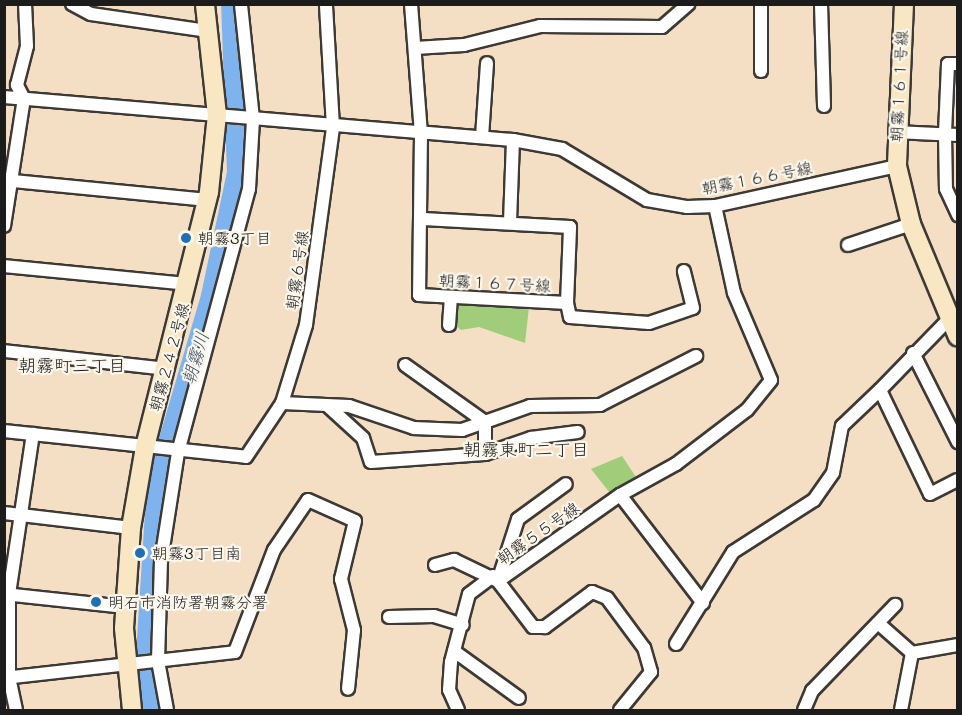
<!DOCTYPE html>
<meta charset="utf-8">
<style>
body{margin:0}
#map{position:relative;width:962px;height:715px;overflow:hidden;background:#f5dfc4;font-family:Mali,"Klee One",sans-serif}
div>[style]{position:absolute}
.green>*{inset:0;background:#a1cc79}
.river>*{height:24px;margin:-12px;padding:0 12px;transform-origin:12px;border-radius:12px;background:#7fb3ed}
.roads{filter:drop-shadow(2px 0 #3d3935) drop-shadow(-2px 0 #3d3935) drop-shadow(0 2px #3d3935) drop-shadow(0 -2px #3d3935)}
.street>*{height:12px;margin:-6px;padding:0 6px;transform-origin:6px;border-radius:6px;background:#fff}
.secondary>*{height:18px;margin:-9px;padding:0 9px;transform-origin:9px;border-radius:9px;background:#f9e7c3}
.dots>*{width:16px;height:16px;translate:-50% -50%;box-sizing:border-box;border:3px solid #fbf7ec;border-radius:50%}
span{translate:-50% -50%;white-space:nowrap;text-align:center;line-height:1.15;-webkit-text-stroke:4.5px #fbf7ec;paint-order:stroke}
.street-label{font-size:16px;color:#1c1c1c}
.poi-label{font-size:16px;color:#1c1c1c}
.left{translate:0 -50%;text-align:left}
.water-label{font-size:18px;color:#445870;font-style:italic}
.neighbourhood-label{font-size:18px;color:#1c1c1c}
.frame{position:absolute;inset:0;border:6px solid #1c1c1c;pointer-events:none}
</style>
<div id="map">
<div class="green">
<div style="clip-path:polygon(456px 304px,529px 307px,525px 343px,479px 327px,461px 330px,456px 326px)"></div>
<div style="clip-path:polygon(622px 456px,636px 477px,610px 493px,591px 469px)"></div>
</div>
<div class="river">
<div style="left:155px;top:710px;width:55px;rotate:-97.3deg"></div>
<div style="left:148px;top:655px;width:174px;rotate:-86.4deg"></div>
<div style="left:159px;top:481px;width:193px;rotate:-73.7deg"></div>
<div style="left:213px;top:296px;width:126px;rotate:-78.1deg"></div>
<div style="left:239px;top:173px;width:169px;rotate:-92deg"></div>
</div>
<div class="roads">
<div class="street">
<div style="left:72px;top:4px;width:21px;rotate:28deg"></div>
<div style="left:91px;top:14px;width:117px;rotate:8.3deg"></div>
<div style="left:411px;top:4px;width:130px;rotate:85.6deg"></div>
<div style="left:421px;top:134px;width:161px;rotate:90.7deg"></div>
<div style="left:419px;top:295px;width:148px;rotate:3.1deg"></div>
<div style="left:567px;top:303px;width:76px;rotate:-87.7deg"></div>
<div style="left:570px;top:227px;width:147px;rotate:-176.9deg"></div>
<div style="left:761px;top:4px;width:67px;rotate:90deg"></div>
<div style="left:821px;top:4px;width:102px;rotate:88.3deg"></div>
<div style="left:415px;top:48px;width:49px;rotate:-3.5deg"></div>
<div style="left:464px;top:45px;width:78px;rotate:-14deg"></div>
<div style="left:540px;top:26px;width:122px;rotate:0.5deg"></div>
<div style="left:662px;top:27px;width:35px;rotate:-41deg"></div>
<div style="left:958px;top:64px;width:10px;rotate:180deg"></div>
<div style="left:948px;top:64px;width:70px;rotate:92.5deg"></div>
<div style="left:945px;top:134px;width:55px;rotate:89deg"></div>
<div style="left:946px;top:189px;width:29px;rotate:65deg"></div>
<div style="left:4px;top:97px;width:511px;rotate:4.83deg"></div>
<div style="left:513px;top:140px;width:50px;rotate:10.4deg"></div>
<div style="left:562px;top:149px;width:99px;rotate:31deg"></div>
<div style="left:647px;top:200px;width:41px;rotate:9.9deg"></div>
<div style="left:687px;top:207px;width:28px;rotate:-2deg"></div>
<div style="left:715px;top:206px;width:186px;rotate:-12.4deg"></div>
<div style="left:895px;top:132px;width:63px;rotate:2.7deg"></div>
<div style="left:482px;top:137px;width:74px;rotate:-86.1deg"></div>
<div style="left:14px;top:181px;width:194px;rotate:5.6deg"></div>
<div style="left:510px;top:222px;width:82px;rotate:-87.9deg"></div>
<div style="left:4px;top:226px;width:129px;rotate:-81.1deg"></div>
<div style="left:24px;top:99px;width:16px;rotate:-117deg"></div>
<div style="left:17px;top:85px;width:40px;rotate:-75.6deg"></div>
<div style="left:27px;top:46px;width:42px;rotate:-92.7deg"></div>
<div style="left:848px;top:245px;width:66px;rotate:-18.4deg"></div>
<div style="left:4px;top:266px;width:185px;rotate:5.6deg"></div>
<div style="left:567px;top:303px;width:14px;rotate:78deg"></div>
<div style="left:570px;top:317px;width:79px;rotate:4.3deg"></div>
<div style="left:649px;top:323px;width:46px;rotate:-18.8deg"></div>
<div style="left:693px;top:308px;width:38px;rotate:-104deg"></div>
<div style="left:949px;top:319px;width:99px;rotate:134.2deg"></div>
<div style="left:880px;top:390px;width:115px;rotate:64.3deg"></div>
<div style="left:930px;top:494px;width:31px;rotate:-27deg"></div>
<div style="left:449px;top:325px;width:28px;rotate:-86deg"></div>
<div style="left:4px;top:351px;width:163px;rotate:6.3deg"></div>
<div style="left:913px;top:353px;width:100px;rotate:63.2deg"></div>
<div style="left:282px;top:403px;width:67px;rotate:2.6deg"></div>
<div style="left:349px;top:406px;width:69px;rotate:18.7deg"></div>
<div style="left:414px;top:428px;width:48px;rotate:2.4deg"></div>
<div style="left:462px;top:430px;width:72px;rotate:-19.4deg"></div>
<div style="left:530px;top:406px;width:70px;rotate:-0.8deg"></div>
<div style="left:600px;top:405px;width:108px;rotate:-27deg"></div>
<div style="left:329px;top:407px;width:46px;rotate:42.4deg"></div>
<div style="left:363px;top:438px;width:25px;rotate:72deg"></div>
<div style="left:371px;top:462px;width:114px;rotate:-4deg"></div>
<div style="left:485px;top:454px;width:32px;rotate:-90deg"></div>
<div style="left:485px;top:422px;width:98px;rotate:-144.5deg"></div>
<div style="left:4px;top:431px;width:243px;rotate:6.1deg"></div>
<div style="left:246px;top:457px;width:65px;rotate:-56.3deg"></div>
<div style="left:282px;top:403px;width:82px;rotate:-72.9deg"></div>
<div style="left:306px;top:325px;width:200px;rotate:-82.2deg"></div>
<div style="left:333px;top:127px;width:123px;rotate:-93.3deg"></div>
<div style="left:485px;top:454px;width:49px;rotate:-19.2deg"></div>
<div style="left:531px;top:438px;width:47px;rotate:-7.3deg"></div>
<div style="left:4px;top:513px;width:128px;rotate:6.7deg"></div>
<div style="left:435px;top:565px;width:20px;rotate:-15deg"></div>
<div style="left:454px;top:560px;width:49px;rotate:25.5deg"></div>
<div style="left:498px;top:581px;width:65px;rotate:-72.1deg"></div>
<div style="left:518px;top:519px;width:59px;rotate:-36.1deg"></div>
<div style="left:4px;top:594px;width:122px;rotate:6.1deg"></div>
<div style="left:703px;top:603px;width:136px;rotate:-127.5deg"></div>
<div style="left:620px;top:495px;width:64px;rotate:-29deg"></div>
<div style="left:676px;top:464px;width:89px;rotate:-37.3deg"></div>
<div style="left:747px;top:410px;width:38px;rotate:-51deg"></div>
<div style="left:771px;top:380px;width:95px;rotate:-113deg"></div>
<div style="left:734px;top:293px;width:89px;rotate:-102.3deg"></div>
<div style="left:389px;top:617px;width:45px;rotate:-1.3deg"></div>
<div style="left:434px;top:616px;width:30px;rotate:17deg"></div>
<div style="left:878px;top:623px;width:45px;rotate:41.4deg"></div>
<div style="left:912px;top:653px;width:47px;rotate:-9.9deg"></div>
<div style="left:676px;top:644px;width:108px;rotate:-58.2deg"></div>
<div style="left:733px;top:552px;width:96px;rotate:-32.7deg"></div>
<div style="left:814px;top:500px;width:33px;rotate:-55deg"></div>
<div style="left:833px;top:473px;width:48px;rotate:-79.2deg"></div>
<div style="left:842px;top:426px;width:52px;rotate:-43.5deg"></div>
<div style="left:454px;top:651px;width:80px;rotate:35.9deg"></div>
<div style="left:4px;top:678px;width:232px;rotate:-6.4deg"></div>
<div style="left:235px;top:652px;width:109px;rotate:-69.1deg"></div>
<div style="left:274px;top:550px;width:60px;rotate:-55.8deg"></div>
<div style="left:308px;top:500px;width:51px;rotate:24.1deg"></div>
<div style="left:355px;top:521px;width:60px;rotate:103.6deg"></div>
<div style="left:341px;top:579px;width:53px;rotate:75.7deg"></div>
<div style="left:354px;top:630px;width:59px;rotate:95.8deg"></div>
<div style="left:16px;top:710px;width:34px;rotate:-102deg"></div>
<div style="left:9px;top:677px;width:83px;rotate:-90deg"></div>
<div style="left:9px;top:594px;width:162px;rotate:-81.5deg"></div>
<div style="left:167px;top:710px;width:50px;rotate:-100.4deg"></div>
<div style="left:158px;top:661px;width:100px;rotate:-88.3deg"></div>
<div style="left:161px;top:561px;width:110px;rotate:-81.1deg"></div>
<div style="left:178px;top:452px;width:272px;rotate:-74.9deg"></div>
<div style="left:249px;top:189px;width:70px;rotate:-86.7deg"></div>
<div style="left:253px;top:119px;width:116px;rotate:-96deg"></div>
<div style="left:458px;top:710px;width:22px;rotate:-114deg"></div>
<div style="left:449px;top:690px;width:28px;rotate:-86deg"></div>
<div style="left:451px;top:662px;width:70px;rotate:-75.2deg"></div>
<div style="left:469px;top:594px;width:30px;rotate:-37deg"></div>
<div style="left:620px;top:710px;width:49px;rotate:-50.8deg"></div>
<div style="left:651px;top:672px;width:25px;rotate:-106deg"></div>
<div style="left:644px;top:648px;width:62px;rotate:-126.5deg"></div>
<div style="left:607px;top:598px;width:16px;rotate:-158deg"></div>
<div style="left:592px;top:592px;width:59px;rotate:143.3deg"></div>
<div style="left:545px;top:627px;width:12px;rotate:180deg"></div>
<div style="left:533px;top:627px;width:58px;rotate:-127.3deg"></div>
<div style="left:498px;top:581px;width:149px;rotate:-35.2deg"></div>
<div style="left:804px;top:710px;width:21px;rotate:-67deg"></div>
<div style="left:812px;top:691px;width:120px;rotate:-46deg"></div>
<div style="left:901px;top:710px;width:58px;rotate:-79.1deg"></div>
</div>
<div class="secondary">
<div style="left:904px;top:4px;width:162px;rotate:92.5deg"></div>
<div style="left:897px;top:166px;width:60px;rotate:76.4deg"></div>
<div style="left:911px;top:224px;width:122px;rotate:67.4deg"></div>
<div style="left:132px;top:710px;width:82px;rotate:-95.6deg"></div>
<div style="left:124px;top:628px;width:100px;rotate:-86deg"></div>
<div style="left:131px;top:528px;width:82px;rotate:-80.2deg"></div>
<div style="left:145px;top:447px;width:263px;rotate:-75.9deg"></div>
<div style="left:209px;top:192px;width:77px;rotate:-84.1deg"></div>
<div style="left:217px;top:115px;width:112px;rotate:-96.2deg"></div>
</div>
</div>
<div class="dots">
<div style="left:186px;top:238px;background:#1f6fb2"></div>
<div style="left:140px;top:553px;background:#1f6fb2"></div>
<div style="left:96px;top:602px;background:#1f6fb2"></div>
</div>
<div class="street-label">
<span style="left:899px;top:86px;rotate:-87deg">朝霧１６１号線</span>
<span style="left:757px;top:178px;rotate:-11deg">朝霧１６６号線</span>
<span style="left:297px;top:270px;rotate:-82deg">朝霧６号線</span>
<span style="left:495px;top:283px;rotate:3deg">朝霧１６７号線</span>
<span style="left:169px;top:357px;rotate:-75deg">朝霧２４２号線</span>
<span style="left:538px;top:533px;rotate:-35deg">朝霧５５号線</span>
</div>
<div class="poi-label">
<span class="left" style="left:198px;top:238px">朝霧3丁目</span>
<span class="left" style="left:152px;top:553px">朝霧3丁目南</span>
<span class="left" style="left:108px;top:602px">明石市消防署朝霧分署</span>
</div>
<div class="water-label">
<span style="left:195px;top:358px;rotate:-74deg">朝霧川</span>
</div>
<div class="neighbourhood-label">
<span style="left:72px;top:365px">朝霧町三丁目</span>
<span style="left:526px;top:449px">朝霧東町二丁目</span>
</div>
<div class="frame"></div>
</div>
